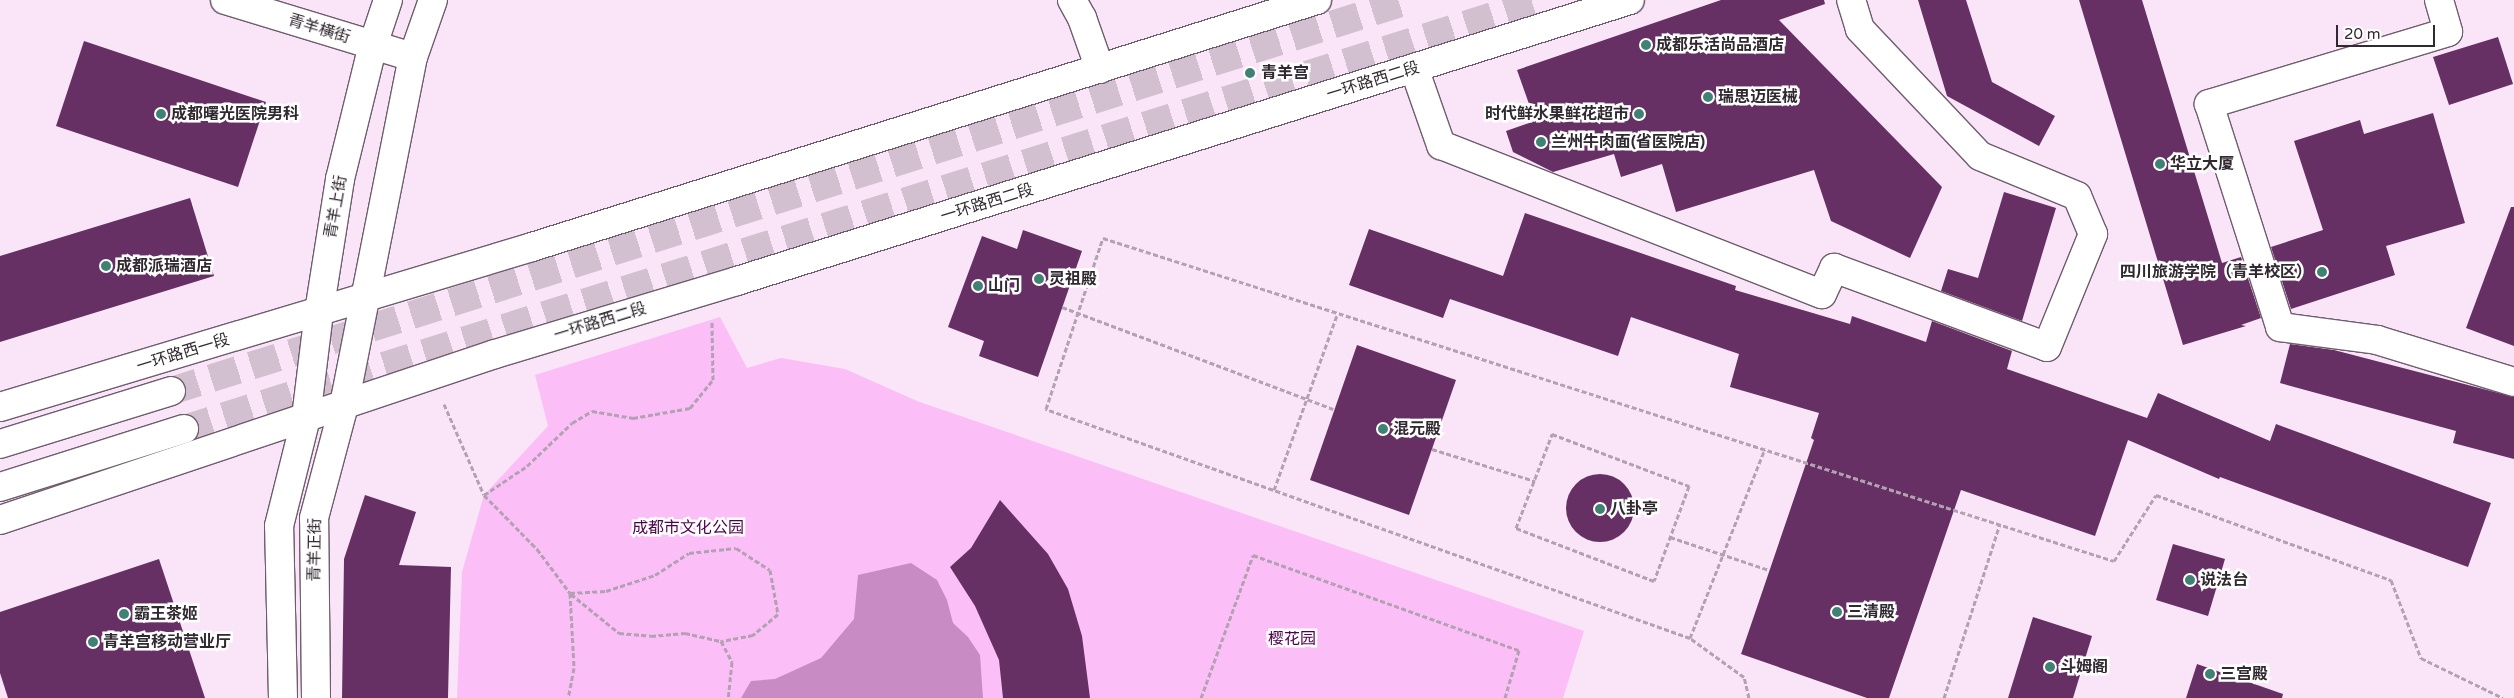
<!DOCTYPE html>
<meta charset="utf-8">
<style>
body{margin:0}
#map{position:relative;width:2514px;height:698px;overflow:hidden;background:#fae5f8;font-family:"Varela Round","Noto Sans SC",sans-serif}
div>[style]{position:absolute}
.green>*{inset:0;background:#fbbef7}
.water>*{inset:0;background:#c88bc4}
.building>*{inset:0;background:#663064}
.round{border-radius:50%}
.major-tunnel>*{height:28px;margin-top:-14px;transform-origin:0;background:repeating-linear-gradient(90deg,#d2bfd0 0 28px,transparent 0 42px)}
.path>*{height:3px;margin-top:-1.5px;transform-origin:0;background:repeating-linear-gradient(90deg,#b2a2b1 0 5px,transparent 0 7.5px)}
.roads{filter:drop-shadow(1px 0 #6e5d6d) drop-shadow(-1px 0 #6e5d6d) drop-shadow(0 1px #6e5d6d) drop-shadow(0 -1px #6e5d6d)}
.minor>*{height:28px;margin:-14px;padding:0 14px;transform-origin:14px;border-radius:14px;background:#fff}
.major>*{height:28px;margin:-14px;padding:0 14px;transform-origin:14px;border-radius:14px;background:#fff}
.dots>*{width:14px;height:14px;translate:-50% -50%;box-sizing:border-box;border:2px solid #fff;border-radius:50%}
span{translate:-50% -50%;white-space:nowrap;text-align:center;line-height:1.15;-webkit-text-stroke:5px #fff;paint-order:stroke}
.street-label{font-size:16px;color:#302930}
.poi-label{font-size:16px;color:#302930;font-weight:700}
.left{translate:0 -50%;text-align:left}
.right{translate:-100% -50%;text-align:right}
.park-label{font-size:16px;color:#4f024e}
.scale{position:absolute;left:2336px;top:25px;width:99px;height:22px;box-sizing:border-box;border:2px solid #302930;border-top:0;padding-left:6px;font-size:15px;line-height:18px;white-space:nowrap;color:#302930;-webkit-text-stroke:4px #fff;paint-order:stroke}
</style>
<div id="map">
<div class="green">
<div style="clip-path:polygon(720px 317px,747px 368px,781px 358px,845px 369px,917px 401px,1584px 631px,1563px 698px,457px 698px,462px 572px,484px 495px,548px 426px,535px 375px)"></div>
</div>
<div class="water">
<div style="clip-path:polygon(911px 563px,937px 580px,947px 600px,953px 623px,968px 637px,980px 655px,983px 698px,741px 698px,751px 681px,775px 679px,821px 658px,854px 619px,858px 575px)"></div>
</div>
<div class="building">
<div style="clip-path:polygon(1721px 0,1824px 0,1825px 4px,1779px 20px,1942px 187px,1910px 258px,1831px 221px,1814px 170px,1676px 212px,1662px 164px,1621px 177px,1614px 154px,1553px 172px,1513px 152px,1506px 131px,1535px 121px,1517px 70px)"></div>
<div style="clip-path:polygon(1918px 0,1966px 0,1992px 82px,2055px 116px,2039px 146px,1947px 96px)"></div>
<div style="clip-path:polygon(2079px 0,2142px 0,2222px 263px,2241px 257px,2261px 318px,2241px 325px,2246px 326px,2183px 345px)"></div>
<div style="clip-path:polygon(2498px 37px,2513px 84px,2449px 105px,2433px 57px)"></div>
<div style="clip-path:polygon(84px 41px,266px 102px,238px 187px,56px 126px)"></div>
<div style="clip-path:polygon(2433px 113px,2465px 223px,2386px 246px,2395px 275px,2291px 309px,2271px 247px,2323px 230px,2294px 141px,2360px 120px,2364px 134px)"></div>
<div style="clip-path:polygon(2004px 192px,2056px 208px,2022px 321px,1941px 291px,1948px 269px,1978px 278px)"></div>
<div style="clip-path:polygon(190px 198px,214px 276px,0 342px,0 256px)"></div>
<div style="clip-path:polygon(2511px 207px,2514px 207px,2514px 346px,2466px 328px)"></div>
<div style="clip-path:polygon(1525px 213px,1736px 286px,1735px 290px,1850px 324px,1852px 316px,1926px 342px,1932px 321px,2012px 351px,2007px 369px,2147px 418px,2158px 393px,2270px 441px,2276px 424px,2491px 503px,2468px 567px,2220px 477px,2219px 479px,2128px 440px,2095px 536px,1961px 490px,1889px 698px,1867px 698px,1741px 654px,1814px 440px,1811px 438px,1819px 413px,1730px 387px,1739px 354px,1631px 317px,1618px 356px,1450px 299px,1443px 318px,1349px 285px,1369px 229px,1503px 276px)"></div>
<div style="clip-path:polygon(1023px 230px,1082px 251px,1038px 377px,979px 356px,984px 341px,948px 327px,982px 236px,1017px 249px)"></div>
<div style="clip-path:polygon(2290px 344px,2334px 350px,2514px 397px,2514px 459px,2453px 443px,2456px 431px,2280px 383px)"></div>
<div style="clip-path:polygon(1357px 345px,1456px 380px,1409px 515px,1310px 480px)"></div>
<div class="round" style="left:1566px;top:474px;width:68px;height:68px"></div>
<div style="clip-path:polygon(365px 495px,416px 512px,399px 565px,451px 567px,448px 698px,342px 698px,344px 559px)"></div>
<div style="clip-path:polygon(1000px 500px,1048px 554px,1068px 589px,1082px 636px,1090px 698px,1003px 698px,999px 660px,975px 606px,950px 567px,971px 548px)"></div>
<div style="clip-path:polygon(2173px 544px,2225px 559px,2208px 616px,2156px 600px)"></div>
<div style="clip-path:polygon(159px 559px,205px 698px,8px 698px,0 673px,0 612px)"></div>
<div style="clip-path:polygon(2033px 617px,2092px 636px,2073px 698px,2008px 698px)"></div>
<div style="clip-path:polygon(2197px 664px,2283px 694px,2282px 698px,2186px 698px)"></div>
</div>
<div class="major-tunnel">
<div style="left:171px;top:391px;width:1299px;rotate:-17.51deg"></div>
<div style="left:184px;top:429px;width:1426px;rotate:-17.51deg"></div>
</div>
<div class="path">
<div style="left:1062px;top:307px;width:290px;rotate:20.6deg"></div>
<div style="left:444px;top:404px;width:99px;rotate:66.3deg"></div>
<div style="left:484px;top:495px;width:76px;rotate:45.5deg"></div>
<div style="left:537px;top:549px;width:55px;rotate:53.1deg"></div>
<div style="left:570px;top:593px;width:75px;rotate:86.9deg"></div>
<div style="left:574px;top:668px;width:31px;rotate:101deg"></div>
<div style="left:1552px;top:434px;width:147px;rotate:20.8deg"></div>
<div style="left:1689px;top:486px;width:101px;rotate:110.2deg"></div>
<div style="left:1654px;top:581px;width:148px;rotate:-159deg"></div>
<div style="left:1516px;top:528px;width:101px;rotate:-69deg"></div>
<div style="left:1432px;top:449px;width:108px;rotate:17.3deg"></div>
<div style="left:1274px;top:490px;width:186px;rotate:-70.2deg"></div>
<div style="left:484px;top:495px;width:52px;rotate:-34deg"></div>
<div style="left:527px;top:466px;width:62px;rotate:-43.7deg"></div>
<div style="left:572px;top:423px;width:23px;rotate:-31deg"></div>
<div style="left:592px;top:411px;width:42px;rotate:9.7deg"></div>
<div style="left:633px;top:418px;width:58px;rotate:-10deg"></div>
<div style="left:690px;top:408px;width:36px;rotate:-51deg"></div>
<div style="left:713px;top:380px;width:59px;rotate:-91deg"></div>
<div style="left:1670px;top:537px;width:104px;rotate:18.4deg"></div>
<div style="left:570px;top:593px;width:36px;rotate:-3deg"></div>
<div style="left:606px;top:591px;width:52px;rotate:-18.1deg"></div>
<div style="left:655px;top:575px;width:40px;rotate:-32.9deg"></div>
<div style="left:689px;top:553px;width:47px;rotate:-6.1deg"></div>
<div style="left:736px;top:548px;width:40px;rotate:32.9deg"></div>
<div style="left:770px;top:570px;width:45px;rotate:79.7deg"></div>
<div style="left:778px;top:614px;width:33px;rotate:140deg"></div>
<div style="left:753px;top:635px;width:33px;rotate:169deg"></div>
<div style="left:571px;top:594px;width:62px;rotate:39.1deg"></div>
<div style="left:619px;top:633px;width:32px;rotate:5deg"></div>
<div style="left:651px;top:636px;width:34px;rotate:-5deg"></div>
<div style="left:685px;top:633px;width:37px;rotate:13deg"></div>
<div style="left:721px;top:641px;width:24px;rotate:62deg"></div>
<div style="left:732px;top:662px;width:36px;rotate:96deg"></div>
<div style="left:1690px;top:638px;width:203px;rotate:-68.4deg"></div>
<div style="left:1201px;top:698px;width:152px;rotate:-70deg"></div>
<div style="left:1253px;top:555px;width:282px;rotate:19.7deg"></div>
<div style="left:1519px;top:650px;width:50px;rotate:106.3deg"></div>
<div style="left:1749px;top:698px;width:22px;rotate:-103deg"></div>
<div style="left:1744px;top:677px;width:67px;rotate:-144.2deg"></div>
<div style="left:1690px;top:638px;width:684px;rotate:-160.43deg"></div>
<div style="left:1046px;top:409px;width:180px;rotate:-71.6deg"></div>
<div style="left:1103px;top:238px;width:1061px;rotate:17.72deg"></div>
<div style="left:2114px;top:561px;width:78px;rotate:-57.5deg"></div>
<div style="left:2156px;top:495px;width:250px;rotate:19.9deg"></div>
<div style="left:2391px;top:580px;width:84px;rotate:69deg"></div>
<div style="left:2421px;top:658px;width:91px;rotate:26deg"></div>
<div style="left:1944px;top:698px;width:183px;rotate:-72.2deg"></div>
</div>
<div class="roads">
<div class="minor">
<div style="left:225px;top:0;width:196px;rotate:16.9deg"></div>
<div style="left:1072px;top:0;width:21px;rotate:61deg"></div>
<div style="left:1082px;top:18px;width:54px;rotate:70.6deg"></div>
<div style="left:2439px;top:0;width:33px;rotate:74deg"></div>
<div style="left:2448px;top:32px;width:250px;rotate:163.2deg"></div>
<div style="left:2209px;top:104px;width:234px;rotate:72.3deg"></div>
<div style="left:2280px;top:327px;width:98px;rotate:7.6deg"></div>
<div style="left:2377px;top:340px;width:143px;rotate:17deg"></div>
<div style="left:1414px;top:68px;width:82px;rotate:70.7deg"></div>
<div style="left:1441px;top:145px;width:409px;rotate:21.4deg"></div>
<div style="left:1822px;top:294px;width:29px;rotate:-65deg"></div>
<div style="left:1834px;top:268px;width:227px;rotate:20.3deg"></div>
<div style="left:2047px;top:347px;width:122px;rotate:-67.8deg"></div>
<div style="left:2093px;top:234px;width:41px;rotate:-112.8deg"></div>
<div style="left:2077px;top:196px;width:105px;rotate:-157.6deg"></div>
<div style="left:1980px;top:156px;width:175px;rotate:-133.4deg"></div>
<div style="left:1860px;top:29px;width:30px;rotate:-107deg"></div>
</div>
<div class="major">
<div style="left:0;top:407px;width:556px;rotate:-16.74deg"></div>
<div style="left:532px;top:247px;width:823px;rotate:-17.47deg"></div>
<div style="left:0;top:444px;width:179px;rotate:-17.2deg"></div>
<div style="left:0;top:487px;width:193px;rotate:-17.5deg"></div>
<div style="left:0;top:520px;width:522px;rotate:-18.54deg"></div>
<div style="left:495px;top:354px;width:253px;rotate:-16.8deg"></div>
<div style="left:737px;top:281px;width:936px;rotate:-17.47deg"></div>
<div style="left:283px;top:698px;width:172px;rotate:-91.3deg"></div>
<div style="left:279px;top:526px;width:111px;rotate:-76deg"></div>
<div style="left:306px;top:418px;width:107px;rotate:-83deg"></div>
<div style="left:319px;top:312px;width:135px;rotate:-81deg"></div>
<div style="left:340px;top:179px;width:138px;rotate:-76.2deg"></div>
<div style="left:373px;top:45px;width:47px;rotate:-71.6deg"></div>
<div style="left:316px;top:698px;width:180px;rotate:-90.6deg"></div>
<div style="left:314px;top:518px;width:117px;rotate:-75.1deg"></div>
<div style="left:344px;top:405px;width:355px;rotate:-78.8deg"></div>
<div style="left:413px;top:57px;width:60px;rotate:-70.7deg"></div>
</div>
</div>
<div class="dots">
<div style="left:1646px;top:45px;background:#3f8275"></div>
<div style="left:1250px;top:73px;background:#3f8275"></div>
<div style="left:1708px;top:97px;background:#3f8275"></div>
<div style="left:161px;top:114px;background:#3f8275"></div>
<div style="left:1639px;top:114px;background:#3f8275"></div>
<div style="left:1541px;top:142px;background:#3f8275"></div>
<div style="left:2160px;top:164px;background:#3f8275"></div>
<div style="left:106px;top:266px;background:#3f8275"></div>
<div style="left:2322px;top:272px;background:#3f8275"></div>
<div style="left:1039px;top:279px;background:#3f8275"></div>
<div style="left:978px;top:286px;background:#3f8275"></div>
<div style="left:1383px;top:429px;background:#3f8275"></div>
<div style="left:1600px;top:509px;background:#3f8275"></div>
<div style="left:2190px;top:580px;background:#3f8275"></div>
<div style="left:1837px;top:612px;background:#3f8275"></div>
<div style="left:124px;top:614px;background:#3f8275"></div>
<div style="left:93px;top:642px;background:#3f8275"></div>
<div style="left:2050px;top:667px;background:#3f8275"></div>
<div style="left:2210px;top:674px;background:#3f8275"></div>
</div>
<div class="street-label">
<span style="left:319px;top:29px;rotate:17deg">青羊横街</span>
<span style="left:1373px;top:81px;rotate:-17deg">一环路西二段</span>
<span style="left:987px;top:203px;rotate:-17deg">一环路西二段</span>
<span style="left:336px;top:207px;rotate:-80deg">青羊上街</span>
<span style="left:600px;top:322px;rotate:-17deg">一环路西二段</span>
<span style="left:183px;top:353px;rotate:-17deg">一环路西一段</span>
<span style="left:315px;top:550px;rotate:-89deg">青羊正街</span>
</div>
<div class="poi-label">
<span class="left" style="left:1656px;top:45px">成都乐活尚品酒店</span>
<span class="left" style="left:1261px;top:73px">青羊宫</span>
<span class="left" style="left:1718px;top:97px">瑞思迈医械</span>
<span class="left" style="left:171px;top:114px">成都曙光医院男科</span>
<span class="right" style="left:1629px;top:114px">时代鲜水果鲜花超市</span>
<span class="left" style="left:1551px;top:142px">兰州牛肉面(省医院店)</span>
<span class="left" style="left:2170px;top:164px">华立大厦</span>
<span class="left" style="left:116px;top:266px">成都派瑞酒店</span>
<span class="right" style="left:2312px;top:272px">四川旅游学院（青羊校区）</span>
<span class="left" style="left:1049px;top:279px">灵祖殿</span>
<span class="left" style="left:988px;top:286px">山门</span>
<span class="left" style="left:1393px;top:429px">混元殿</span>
<span class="left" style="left:1610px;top:509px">八卦亭</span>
<span class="left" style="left:2200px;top:580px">说法台</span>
<span class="left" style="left:1847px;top:612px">三清殿</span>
<span class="left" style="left:134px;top:614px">霸王茶姬</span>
<span class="left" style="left:103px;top:642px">青羊宫移动营业厅</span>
<span class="left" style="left:2060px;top:667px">斗姆阁</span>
<span class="left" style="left:2220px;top:674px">三宫殿</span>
</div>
<div class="park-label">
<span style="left:688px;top:528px">成都市文化公园</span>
<span style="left:1292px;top:639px">樱花园</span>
</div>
<div class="scale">20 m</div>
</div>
